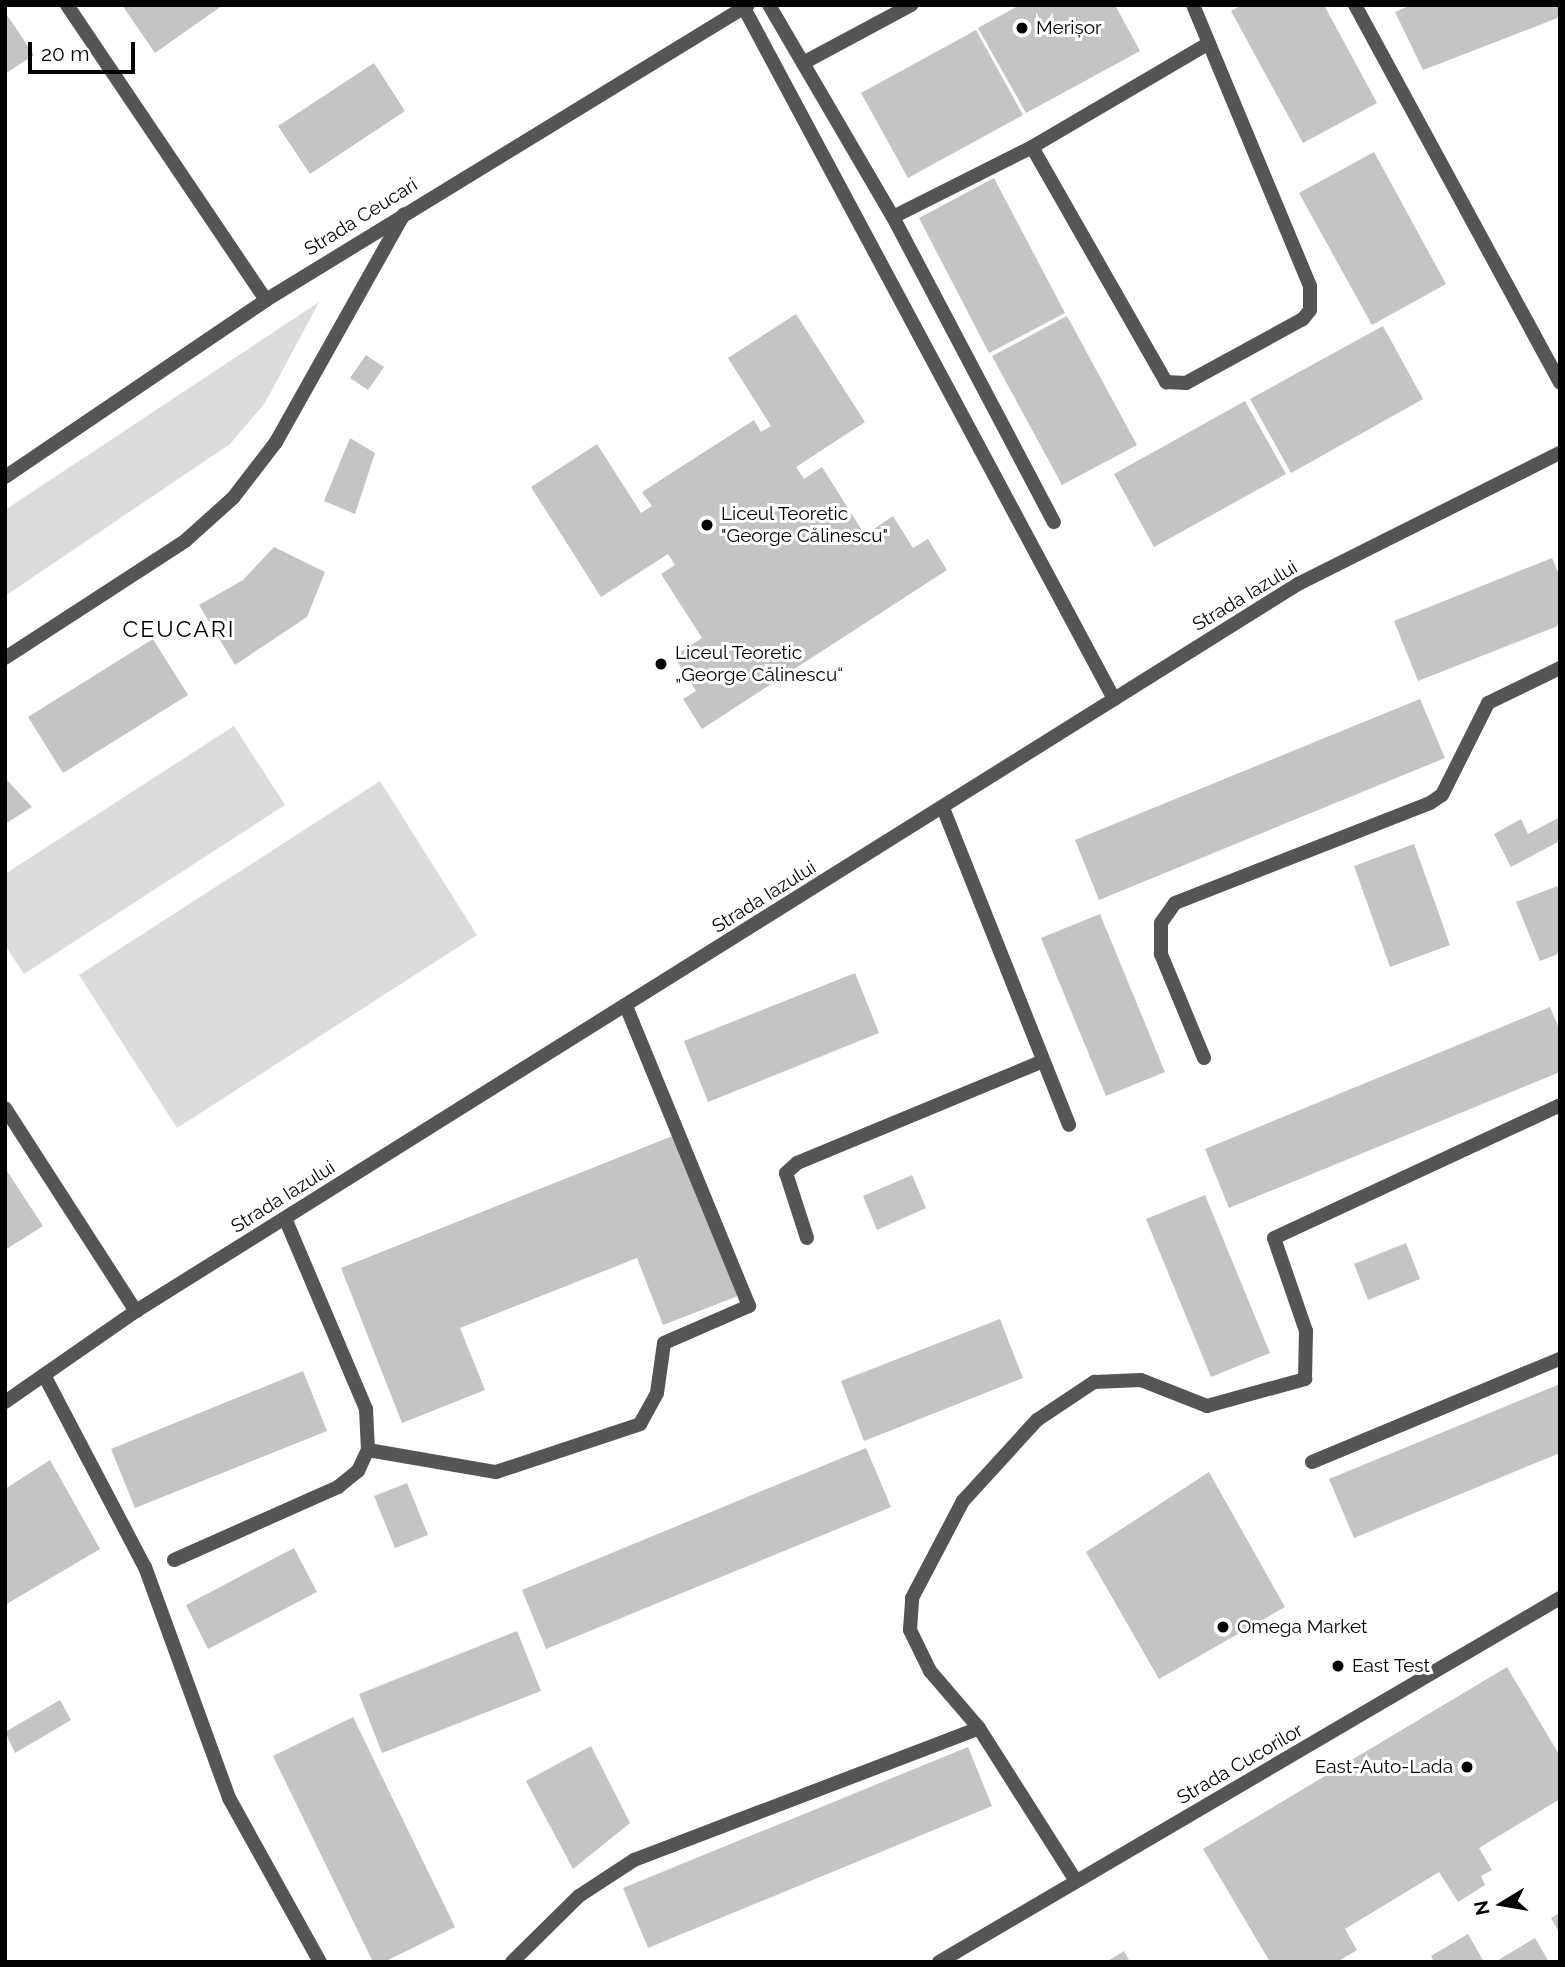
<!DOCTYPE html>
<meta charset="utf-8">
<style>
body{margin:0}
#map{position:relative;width:1565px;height:1967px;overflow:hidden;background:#fff;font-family:Raleway,sans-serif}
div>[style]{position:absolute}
.green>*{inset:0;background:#dcdcdc}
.building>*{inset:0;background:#c4c4c4}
.service>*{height:14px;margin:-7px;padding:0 7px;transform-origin:7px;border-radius:7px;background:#555}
.minor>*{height:14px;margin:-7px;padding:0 7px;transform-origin:7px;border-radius:7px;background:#555}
.tertiary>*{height:14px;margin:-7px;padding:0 7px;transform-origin:7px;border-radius:7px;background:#555}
.dots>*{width:19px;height:19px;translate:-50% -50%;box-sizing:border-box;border:4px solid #fff;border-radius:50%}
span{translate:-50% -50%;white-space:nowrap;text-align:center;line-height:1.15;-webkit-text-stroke:6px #fff;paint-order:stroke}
.poi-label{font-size:19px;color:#000}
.left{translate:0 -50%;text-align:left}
.right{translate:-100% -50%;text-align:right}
.street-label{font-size:19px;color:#000}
.quarter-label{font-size:23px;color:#000;letter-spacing:2px}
.frame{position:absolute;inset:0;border:7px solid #000;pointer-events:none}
.north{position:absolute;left:1467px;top:1869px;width:70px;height:70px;-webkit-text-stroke:5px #fff;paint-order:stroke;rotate:259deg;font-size:19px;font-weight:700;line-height:28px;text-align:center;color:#000}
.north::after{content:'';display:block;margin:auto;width:24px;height:32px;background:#000;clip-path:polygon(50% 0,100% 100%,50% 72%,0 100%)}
.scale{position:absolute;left:28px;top:42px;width:107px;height:32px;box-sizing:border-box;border:4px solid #000;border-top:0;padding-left:9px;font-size:21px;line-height:24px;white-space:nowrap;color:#000;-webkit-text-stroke:5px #fff;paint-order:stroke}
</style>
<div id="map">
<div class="green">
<div style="clip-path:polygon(319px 302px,265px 403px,230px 444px,5px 596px,5px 510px)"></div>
<div style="clip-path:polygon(234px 726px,285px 805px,24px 974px,5px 945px,5px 874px)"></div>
<div style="clip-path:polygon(380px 781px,477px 935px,177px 1128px,79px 975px)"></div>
</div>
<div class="building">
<div style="clip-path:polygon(122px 5px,223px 5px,155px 53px)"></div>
<div style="clip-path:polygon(1020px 5px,1115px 5px,1140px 51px,1026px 113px,978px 28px)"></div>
<div style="clip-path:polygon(1242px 5px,1324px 5px,1377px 103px,1303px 143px,1231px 11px)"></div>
<div style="clip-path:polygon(1411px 5px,1560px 5px,1560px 17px,1423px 70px,1395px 12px)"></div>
<div style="clip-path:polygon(5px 12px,34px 55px,5px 74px)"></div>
<div style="clip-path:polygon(976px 30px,1023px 115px,908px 178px,861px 93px)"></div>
<div style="clip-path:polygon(374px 63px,405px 111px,310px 174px,278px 126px)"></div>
<div style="clip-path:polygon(1374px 152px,1446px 284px,1372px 325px,1299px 193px)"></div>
<div style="clip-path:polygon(994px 178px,1065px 313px,989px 353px,919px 218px)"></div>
<div style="clip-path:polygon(796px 314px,865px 422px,796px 467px,804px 479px,822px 467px,865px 535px,893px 516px,913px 548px,928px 539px,947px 570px,702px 729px,683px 699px,696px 691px,674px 656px,702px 638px,661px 574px,675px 565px,668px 554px,601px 597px,531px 487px,597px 444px,641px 513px,652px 506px,642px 492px,754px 420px,761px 432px,771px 426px,728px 358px)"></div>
<div style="clip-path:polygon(1067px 316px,1137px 445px,1062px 485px,992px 356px)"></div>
<div style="clip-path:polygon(1383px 326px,1423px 399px,1291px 473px,1250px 399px)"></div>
<div style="clip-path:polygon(366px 355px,384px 367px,368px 390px,350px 378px)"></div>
<div style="clip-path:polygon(1245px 401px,1286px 474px,1154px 547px,1114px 474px)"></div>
<div style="clip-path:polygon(350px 438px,375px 453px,355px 514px,324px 501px)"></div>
<div style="clip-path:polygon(274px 547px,325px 572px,307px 617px,235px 665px,199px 605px,243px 580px)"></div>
<div style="clip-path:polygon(1552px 558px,1560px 577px,1560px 625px,1418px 681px,1394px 621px)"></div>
<div style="clip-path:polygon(153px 639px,188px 695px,63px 773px,28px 717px)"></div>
<div style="clip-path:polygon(1420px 699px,1445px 758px,1099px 900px,1075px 840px)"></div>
<div style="clip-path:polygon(5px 778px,32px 807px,5px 824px)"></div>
<div style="clip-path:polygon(1560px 817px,1560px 841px,1511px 867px,1494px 834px,1521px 819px,1528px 834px)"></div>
<div style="clip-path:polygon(1414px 844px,1450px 945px,1390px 967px,1354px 866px)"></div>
<div style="clip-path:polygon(1560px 885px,1560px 953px,1540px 961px,1516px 902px)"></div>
<div style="clip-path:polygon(1100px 914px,1165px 1072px,1106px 1096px,1041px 938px)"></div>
<div style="clip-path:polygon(855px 973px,879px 1033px,708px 1102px,684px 1041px)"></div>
<div style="clip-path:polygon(1550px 1007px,1560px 1031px,1560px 1072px,1229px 1208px,1205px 1149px)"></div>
<div style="clip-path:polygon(675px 1135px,738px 1296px,663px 1325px,637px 1258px,460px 1328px,485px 1390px,402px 1423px,341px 1268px)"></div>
<div style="clip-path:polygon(5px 1168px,43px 1226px,5px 1250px)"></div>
<div style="clip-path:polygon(912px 1175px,926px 1208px,877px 1230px,863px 1196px)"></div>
<div style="clip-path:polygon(1205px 1195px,1270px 1353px,1211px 1377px,1146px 1219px)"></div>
<div style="clip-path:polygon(1406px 1243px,1420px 1279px,1368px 1300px,1354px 1264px)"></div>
<div style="clip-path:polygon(1000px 1319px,1023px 1378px,864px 1441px,841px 1381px)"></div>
<div style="clip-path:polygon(303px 1371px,327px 1431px,135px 1508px,111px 1449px)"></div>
<div style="clip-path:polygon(1560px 1384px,1560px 1453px,1354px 1538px,1329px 1479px)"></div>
<div style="clip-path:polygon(866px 1448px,891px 1507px,546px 1649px,522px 1590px)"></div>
<div style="clip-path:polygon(50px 1460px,100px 1549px,5px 1605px,5px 1489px)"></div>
<div style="clip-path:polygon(1209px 1472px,1285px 1607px,1159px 1679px,1086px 1552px)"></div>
<div style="clip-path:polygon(407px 1483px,428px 1535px,395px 1548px,374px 1496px)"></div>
<div style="clip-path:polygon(294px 1548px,317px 1592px,208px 1649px,186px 1605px)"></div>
<div style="clip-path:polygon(517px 1631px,541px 1691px,382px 1753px,359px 1694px)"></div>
<div style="clip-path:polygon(1507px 1667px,1560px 1756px,1560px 1799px,1479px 1848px,1492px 1870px,1481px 1876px,1485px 1885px,1458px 1902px,1439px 1872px,1345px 1929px,1357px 1950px,1337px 1962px,1270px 1962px,1203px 1849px)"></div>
<div style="clip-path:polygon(60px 1700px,71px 1720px,15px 1753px,5px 1732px)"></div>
<div style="clip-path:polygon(353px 1717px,455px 1927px,384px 1962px,373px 1962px,273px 1756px)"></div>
<div style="clip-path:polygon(591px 1746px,630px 1823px,573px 1869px,526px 1781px)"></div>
<div style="clip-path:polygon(968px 1747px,992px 1806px,648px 1948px,623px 1888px)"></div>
<div style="clip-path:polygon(1560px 1913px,1560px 1934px,1551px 1918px)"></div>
<div style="clip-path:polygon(1468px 1934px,1484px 1962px,1434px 1962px,1431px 1956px)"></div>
<div style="clip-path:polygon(1535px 1938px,1549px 1962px,1495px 1962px)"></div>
<div style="clip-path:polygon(1124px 1951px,1130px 1962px,1106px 1962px)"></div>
</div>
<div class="service">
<div style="left:67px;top:5px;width:356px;rotate:56deg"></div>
<div style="left:769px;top:5px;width:246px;rotate:59.7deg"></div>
<div style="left:893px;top:217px;width:345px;rotate:62.2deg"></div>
<div style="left:1355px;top:5px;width:430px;rotate:61.5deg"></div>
<div style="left:744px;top:8px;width:784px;rotate:61.83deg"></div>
<div style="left:803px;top:63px;width:123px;rotate:-28.2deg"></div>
<div style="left:1032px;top:147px;width:271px;rotate:60.3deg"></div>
<div style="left:1166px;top:382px;width:20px;rotate:3deg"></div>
<div style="left:1186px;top:383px;width:133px;rotate:-28.7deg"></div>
<div style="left:1303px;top:319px;width:11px;rotate:-52deg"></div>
<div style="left:1310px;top:310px;width:24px;rotate:-90deg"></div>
<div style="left:1310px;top:286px;width:304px;rotate:-112.6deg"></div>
<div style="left:893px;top:217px;width:156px;rotate:-26.7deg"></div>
<div style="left:1032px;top:147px;width:205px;rotate:-30.4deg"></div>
<div style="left:943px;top:808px;width:341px;rotate:68.3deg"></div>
<div style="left:1204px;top:1058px;width:113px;rotate:-112.5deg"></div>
<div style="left:1161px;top:954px;width:31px;rotate:-90deg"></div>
<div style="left:1161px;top:923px;width:24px;rotate:-55deg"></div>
<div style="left:1175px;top:903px;width:274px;rotate:-21.4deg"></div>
<div style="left:1430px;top:803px;width:14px;rotate:-34deg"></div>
<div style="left:1442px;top:795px;width:103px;rotate:-63.4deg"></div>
<div style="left:1488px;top:703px;width:80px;rotate:-25.9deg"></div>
<div style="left:5px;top:1108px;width:242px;rotate:57.2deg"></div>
<div style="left:807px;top:1238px;width:68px;rotate:-107.9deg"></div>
<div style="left:786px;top:1173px;width:15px;rotate:-42deg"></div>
<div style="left:797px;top:1163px;width:266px;rotate:-22.5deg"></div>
<div style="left:44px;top:1375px;width:217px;rotate:62.3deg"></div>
<div style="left:145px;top:1567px;width:246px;rotate:70deg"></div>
<div style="left:229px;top:1798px;width:188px;rotate:61deg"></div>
<div style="left:368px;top:1450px;width:130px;rotate:9.8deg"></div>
<div style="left:496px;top:1472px;width:152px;rotate:-18.4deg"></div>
<div style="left:640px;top:1424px;width:35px;rotate:-61deg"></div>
<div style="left:657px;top:1393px;width:50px;rotate:-82deg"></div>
<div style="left:664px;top:1343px;width:93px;rotate:-23.5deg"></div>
<div style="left:749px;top:1306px;width:324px;rotate:-112.3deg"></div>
<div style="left:1312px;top:1462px;width:269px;rotate:-22.6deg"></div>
<div style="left:174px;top:1560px;width:180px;rotate:-24deg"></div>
<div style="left:338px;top:1487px;width:26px;rotate:-39deg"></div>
<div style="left:358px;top:1471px;width:23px;rotate:-65deg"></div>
<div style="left:368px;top:1450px;width:41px;rotate:-92.8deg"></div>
<div style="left:366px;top:1409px;width:207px;rotate:-113deg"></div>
<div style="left:1076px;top:1881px;width:181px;rotate:-122.4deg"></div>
<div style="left:979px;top:1728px;width:75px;rotate:-130.7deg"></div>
<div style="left:930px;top:1671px;width:46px;rotate:-116deg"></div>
<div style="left:910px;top:1630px;width:32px;rotate:-86deg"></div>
<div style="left:912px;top:1598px;width:110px;rotate:-62.3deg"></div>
<div style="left:963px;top:1501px;width:110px;rotate:-47.6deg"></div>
<div style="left:1037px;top:1420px;width:69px;rotate:-33.7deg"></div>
<div style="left:1094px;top:1382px;width:47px;rotate:-2.4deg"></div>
<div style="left:1141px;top:1380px;width:71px;rotate:21.5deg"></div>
<div style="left:1207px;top:1406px;width:102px;rotate:-15.4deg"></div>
<div style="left:1305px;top:1379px;width:48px;rotate:-88.8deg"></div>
<div style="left:1306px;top:1331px;width:98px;rotate:-109deg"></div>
<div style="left:1274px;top:1238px;width:315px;rotate:-24.9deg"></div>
<div style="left:512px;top:1962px;width:94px;rotate:-44.6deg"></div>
<div style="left:579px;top:1896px;width:66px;rotate:-33.2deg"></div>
<div style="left:634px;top:1860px;width:369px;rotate:-20.9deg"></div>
<div style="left:939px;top:1962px;width:720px;rotate:-30.38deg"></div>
</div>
<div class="minor">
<div style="left:5px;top:1402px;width:160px;rotate:-34.8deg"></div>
<div style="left:136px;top:1311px;width:1371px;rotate:-32.03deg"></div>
<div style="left:1298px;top:584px;width:293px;rotate:-26.6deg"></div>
</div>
<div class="tertiary">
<div style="left:5px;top:477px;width:315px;rotate:-34.1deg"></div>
<div style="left:266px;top:300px;width:565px;rotate:-31.47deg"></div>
<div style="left:5px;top:658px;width:215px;rotate:-33deg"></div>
<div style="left:185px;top:541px;width:64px;rotate:-41.9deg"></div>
<div style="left:233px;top:498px;width:71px;rotate:-52.5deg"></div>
<div style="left:276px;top:442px;width:261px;rotate:-60.7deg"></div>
</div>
<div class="dots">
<div style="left:1022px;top:28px;background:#000"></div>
<div style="left:707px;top:525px;background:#000"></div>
<div style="left:661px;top:664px;background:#000"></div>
<div style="left:1223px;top:1627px;background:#000"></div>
<div style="left:1338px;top:1666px;background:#000"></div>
<div style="left:1467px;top:1767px;background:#000"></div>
</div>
<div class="poi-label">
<span class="left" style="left:1036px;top:28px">Merișor</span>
<span class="left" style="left:721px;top:525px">Liceul Teoretic<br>"George Călinescu"</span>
<span class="left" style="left:675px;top:664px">Liceul Teoretic<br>„George Călinescu“</span>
<span class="left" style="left:1237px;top:1627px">Omega Market</span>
<span class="left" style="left:1352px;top:1666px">East Test</span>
<span class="right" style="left:1453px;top:1767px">East-Auto-Lada</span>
</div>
<div class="street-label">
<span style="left:361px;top:217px;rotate:-32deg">Strada Ceucari</span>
<span style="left:1245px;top:596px;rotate:-31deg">Strada Iazului</span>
<span style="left:764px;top:897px;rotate:-32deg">Strada Iazului</span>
<span style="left:283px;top:1197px;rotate:-32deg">Strada Iazului</span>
<span style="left:1240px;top:1764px;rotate:-30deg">Strada Cucorilor</span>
</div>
<div class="quarter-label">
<span style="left:179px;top:629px">CEUCARI</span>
</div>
<div class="frame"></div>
<div class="north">N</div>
<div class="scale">20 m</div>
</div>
